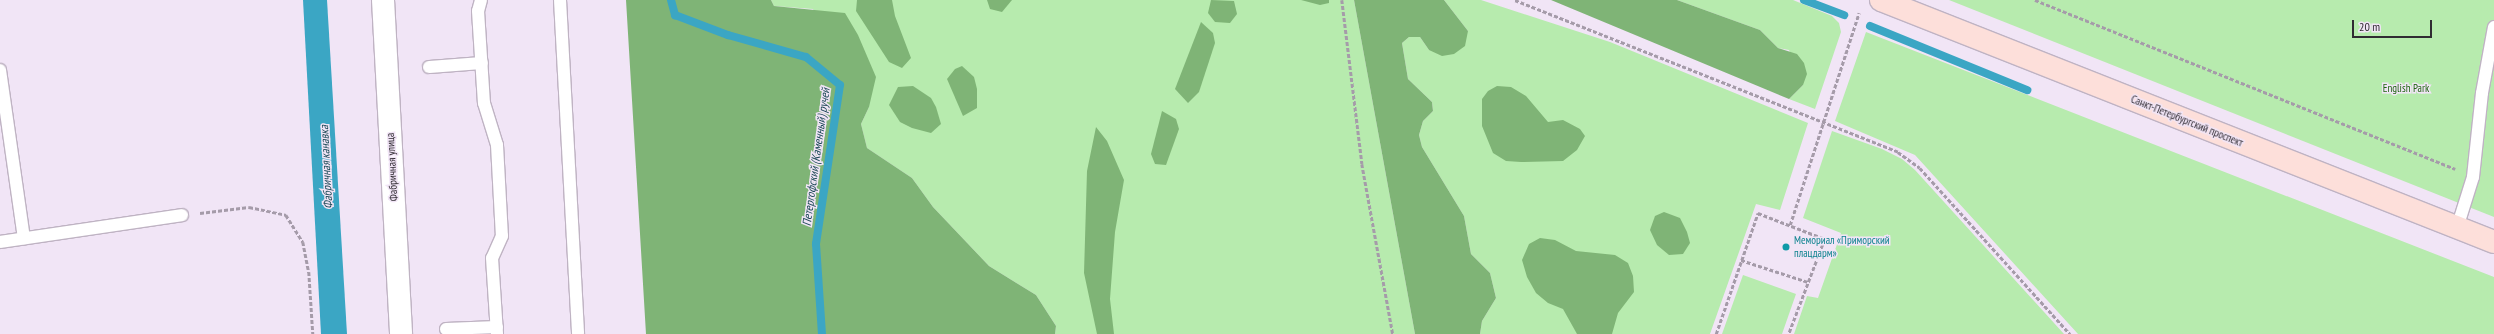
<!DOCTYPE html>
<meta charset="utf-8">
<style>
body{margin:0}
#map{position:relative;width:2494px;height:334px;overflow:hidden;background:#f1e5f6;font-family:"PT Sans Narrow",sans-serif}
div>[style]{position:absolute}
.green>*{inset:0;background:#b7ebae}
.forest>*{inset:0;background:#7fb476}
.water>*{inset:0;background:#3ba6c4}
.stream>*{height:8px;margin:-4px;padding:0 4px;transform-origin:4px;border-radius:4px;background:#3ba6c4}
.path>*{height:2.5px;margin-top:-1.25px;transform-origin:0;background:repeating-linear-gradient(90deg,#a59ba9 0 4px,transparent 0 6px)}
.roads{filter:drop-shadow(1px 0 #bfb3c3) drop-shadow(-1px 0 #bfb3c3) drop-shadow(0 1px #bfb3c3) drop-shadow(0 -1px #bfb3c3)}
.service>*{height:12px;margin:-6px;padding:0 6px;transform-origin:6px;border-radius:6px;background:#fff}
.minor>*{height:22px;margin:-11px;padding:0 11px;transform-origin:11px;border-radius:11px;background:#fff}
.primary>*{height:22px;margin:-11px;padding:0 11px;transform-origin:11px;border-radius:11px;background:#fddfda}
.dots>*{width:11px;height:11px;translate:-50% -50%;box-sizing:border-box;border:2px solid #f1e5f6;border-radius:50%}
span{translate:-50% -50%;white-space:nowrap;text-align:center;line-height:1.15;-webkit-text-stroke:3px #f1e5f6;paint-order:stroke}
.park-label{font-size:11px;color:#1e6510}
.street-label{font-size:11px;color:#302b32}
.culture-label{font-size:11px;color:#0d838f}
.left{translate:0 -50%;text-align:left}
.water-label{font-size:12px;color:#1b4855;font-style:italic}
.scale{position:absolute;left:2352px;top:20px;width:80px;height:18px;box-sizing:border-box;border:2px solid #302b32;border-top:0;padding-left:5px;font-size:12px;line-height:14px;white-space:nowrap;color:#302b32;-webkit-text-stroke:3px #f1e5f6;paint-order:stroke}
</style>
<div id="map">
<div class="green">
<div style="clip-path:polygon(771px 0,1354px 0,1415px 334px,1055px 334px,1056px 326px,1036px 295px,989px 266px,933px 207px,912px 178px,867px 148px,861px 124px,869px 107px,813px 9px,774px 6px)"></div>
<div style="clip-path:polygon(1444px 0,1481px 0,1610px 42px,1808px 123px,1780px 210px,1756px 204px,1710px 334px,1480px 334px,1482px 321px,1496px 298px,1490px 273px,1471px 254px,1464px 216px,1422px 147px,1419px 135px,1423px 121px,1433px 111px,1432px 102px,1408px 79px,1402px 43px,1409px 37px,1420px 37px,1429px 50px,1468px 31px)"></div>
<div style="clip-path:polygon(1677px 0,1793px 0,1832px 16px,1839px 23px,1841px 32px,1815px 109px,1789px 99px,1803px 85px,1789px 50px,1778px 48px,1760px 30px)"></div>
<div style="clip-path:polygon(1949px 0,2494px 0,2494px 217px)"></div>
<div style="clip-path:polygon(1866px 32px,2494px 277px,2494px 334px,2078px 334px,1915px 155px,1835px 121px)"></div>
<div style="clip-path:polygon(1832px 131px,1882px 149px,1902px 159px,1915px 170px,2064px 334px,1794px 334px,1807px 296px,1818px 298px,1841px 233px,1803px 218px)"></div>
<div style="clip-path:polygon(1743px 275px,1796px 294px,1782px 334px,1722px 334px)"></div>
</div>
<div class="forest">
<div style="clip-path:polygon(626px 0,771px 0,774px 6px,845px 13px,858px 35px,876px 77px,869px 107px,861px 124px,867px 148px,912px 178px,933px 207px,989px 266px,1036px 295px,1056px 326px,1055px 334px,646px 334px)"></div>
<div style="clip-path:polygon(857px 0,892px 0,895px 16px,911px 58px,902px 68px,889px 62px,856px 11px)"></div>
<div style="clip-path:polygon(987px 0,1012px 0,1002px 12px,990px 9px)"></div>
<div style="clip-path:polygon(1211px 0,1234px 1px,1237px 14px,1230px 23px,1215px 22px,1208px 13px)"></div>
<div style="clip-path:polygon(1301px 0,1329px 0,1329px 3px,1320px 5px)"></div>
<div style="clip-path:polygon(1354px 0,1444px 0,1468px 31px,1465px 46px,1454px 54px,1442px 56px,1429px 50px,1420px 37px,1409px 37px,1402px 43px,1408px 79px,1432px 102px,1433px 111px,1423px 121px,1419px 135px,1422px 147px,1464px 216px,1471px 254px,1490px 273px,1496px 298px,1482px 321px,1480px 334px,1415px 334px)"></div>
<div style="clip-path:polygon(1551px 0,1677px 0,1760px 30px,1778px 48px,1797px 54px,1804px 63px,1807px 74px,1803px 85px,1789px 99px)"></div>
<div style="clip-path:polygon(1201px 22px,1213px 33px,1215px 43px,1199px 92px,1188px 103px,1175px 89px)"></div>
<div style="clip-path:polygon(962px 66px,974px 77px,977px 89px,977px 108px,963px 116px,947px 79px,955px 69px)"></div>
<div style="clip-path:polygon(913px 86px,931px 98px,936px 107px,941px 124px,931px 133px,912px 128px,900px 122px,889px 105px,898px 87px)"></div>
<div style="clip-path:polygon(1497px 86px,1511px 87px,1526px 96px,1548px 122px,1563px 120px,1580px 129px,1585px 136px,1577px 150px,1563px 161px,1521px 162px,1506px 161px,1493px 153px,1482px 126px,1482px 99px,1488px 91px)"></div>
<div style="clip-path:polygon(1162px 111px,1176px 119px,1179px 129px,1166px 165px,1155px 164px,1151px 154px)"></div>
<div style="clip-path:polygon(1096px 127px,1107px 141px,1124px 180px,1115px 232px,1110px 299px,1114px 334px,1097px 334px,1084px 273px,1087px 171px)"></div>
<div style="clip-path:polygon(1664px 212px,1680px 218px,1687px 232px,1690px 243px,1683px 254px,1669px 255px,1657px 245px,1650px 230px,1655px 216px)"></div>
<div style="clip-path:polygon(1540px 238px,1555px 240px,1576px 251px,1615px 255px,1628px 263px,1633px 276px,1634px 292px,1618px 313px,1612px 334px,1577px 334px,1563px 309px,1548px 303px,1536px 293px,1527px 277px,1522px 260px,1529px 244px)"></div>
</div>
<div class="water">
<div style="clip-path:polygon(303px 0,327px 0,347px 334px,321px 334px)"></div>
</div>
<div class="stream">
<div style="left:671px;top:0;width:16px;rotate:75deg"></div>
<div style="left:675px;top:15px;width:57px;rotate:20.7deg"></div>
<div style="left:728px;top:35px;width:81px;rotate:15.8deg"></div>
<div style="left:806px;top:57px;width:44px;rotate:39.5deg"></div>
<div style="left:840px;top:85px;width:161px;rotate:98.6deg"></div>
<div style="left:816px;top:244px;width:90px;rotate:86.2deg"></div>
<div style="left:1804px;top:0;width:43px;rotate:20.6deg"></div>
<div style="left:1870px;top:26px;width:170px;rotate:22.2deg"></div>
</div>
<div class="path">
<div style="left:1342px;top:0;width:165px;rotate:83deg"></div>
<div style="left:1362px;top:164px;width:173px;rotate:79.7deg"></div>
<div style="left:1515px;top:0;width:412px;rotate:21.6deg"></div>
<div style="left:1898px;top:152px;width:27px;rotate:36deg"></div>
<div style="left:1920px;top:168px;width:224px;rotate:47.9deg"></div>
<div style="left:2035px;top:0;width:453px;rotate:21.9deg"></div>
<div style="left:200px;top:213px;width:49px;rotate:-7deg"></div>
<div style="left:249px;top:207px;width:38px;rotate:12deg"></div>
<div style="left:286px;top:215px;width:32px;rotate:58deg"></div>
<div style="left:303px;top:242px;width:31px;rotate:79deg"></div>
<div style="left:309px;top:272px;width:62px;rotate:86.3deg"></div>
<div style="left:1790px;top:225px;width:223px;rotate:-72deg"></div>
<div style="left:1741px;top:260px;width:71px;rotate:18.2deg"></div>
<div style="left:1716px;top:334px;width:128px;rotate:-70.9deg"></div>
<div style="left:1758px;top:213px;width:72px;rotate:21.2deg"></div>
<div style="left:1825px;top:239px;width:102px;rotate:110.8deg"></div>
</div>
<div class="roads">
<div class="service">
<div style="left:481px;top:0;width:11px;rotate:105deg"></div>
<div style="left:478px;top:11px;width:92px;rotate:86.3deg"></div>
<div style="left:484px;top:103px;width:44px;rotate:72.8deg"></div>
<div style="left:497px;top:145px;width:91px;rotate:86.9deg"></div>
<div style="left:502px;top:236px;width:24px;rotate:114deg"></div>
<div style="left:492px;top:258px;width:76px;rotate:86.2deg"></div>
<div style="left:560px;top:0;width:334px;rotate:86.9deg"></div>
<div style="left:429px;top:67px;width:53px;rotate:-4.3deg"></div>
<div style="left:0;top:70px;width:170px;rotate:81.9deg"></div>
<div style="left:2457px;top:228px;width:53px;rotate:-72.6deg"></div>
<div style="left:2473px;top:177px;width:84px;rotate:-83.9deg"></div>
<div style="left:2482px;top:93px;width:67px;rotate:-79.7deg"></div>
<div style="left:0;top:242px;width:184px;rotate:-8.4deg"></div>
<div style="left:446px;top:329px;width:51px;rotate:-2.2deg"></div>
</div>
<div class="minor">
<div style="left:383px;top:0;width:334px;rotate:86.9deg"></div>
</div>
<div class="primary">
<div style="left:1881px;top:0;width:659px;rotate:21.54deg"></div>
</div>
</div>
<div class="dots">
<div style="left:1786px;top:247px;background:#0f9aa8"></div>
</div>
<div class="park-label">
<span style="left:2406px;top:88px">English Park</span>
</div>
<div class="street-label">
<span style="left:2187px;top:121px;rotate:22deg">Санкт-Петербургский проспект</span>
<span style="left:392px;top:167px;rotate:-93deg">Фабричная улица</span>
</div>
<div class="culture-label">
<span class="left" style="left:1794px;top:247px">Мемориал «Приморский<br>плацдарм»</span>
</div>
<div class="water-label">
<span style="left:816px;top:157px;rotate:-82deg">Петергофский (Каменный) ручей</span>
<span style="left:326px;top:167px;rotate:-93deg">Фабричная канавка</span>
</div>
<div class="scale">20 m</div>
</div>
